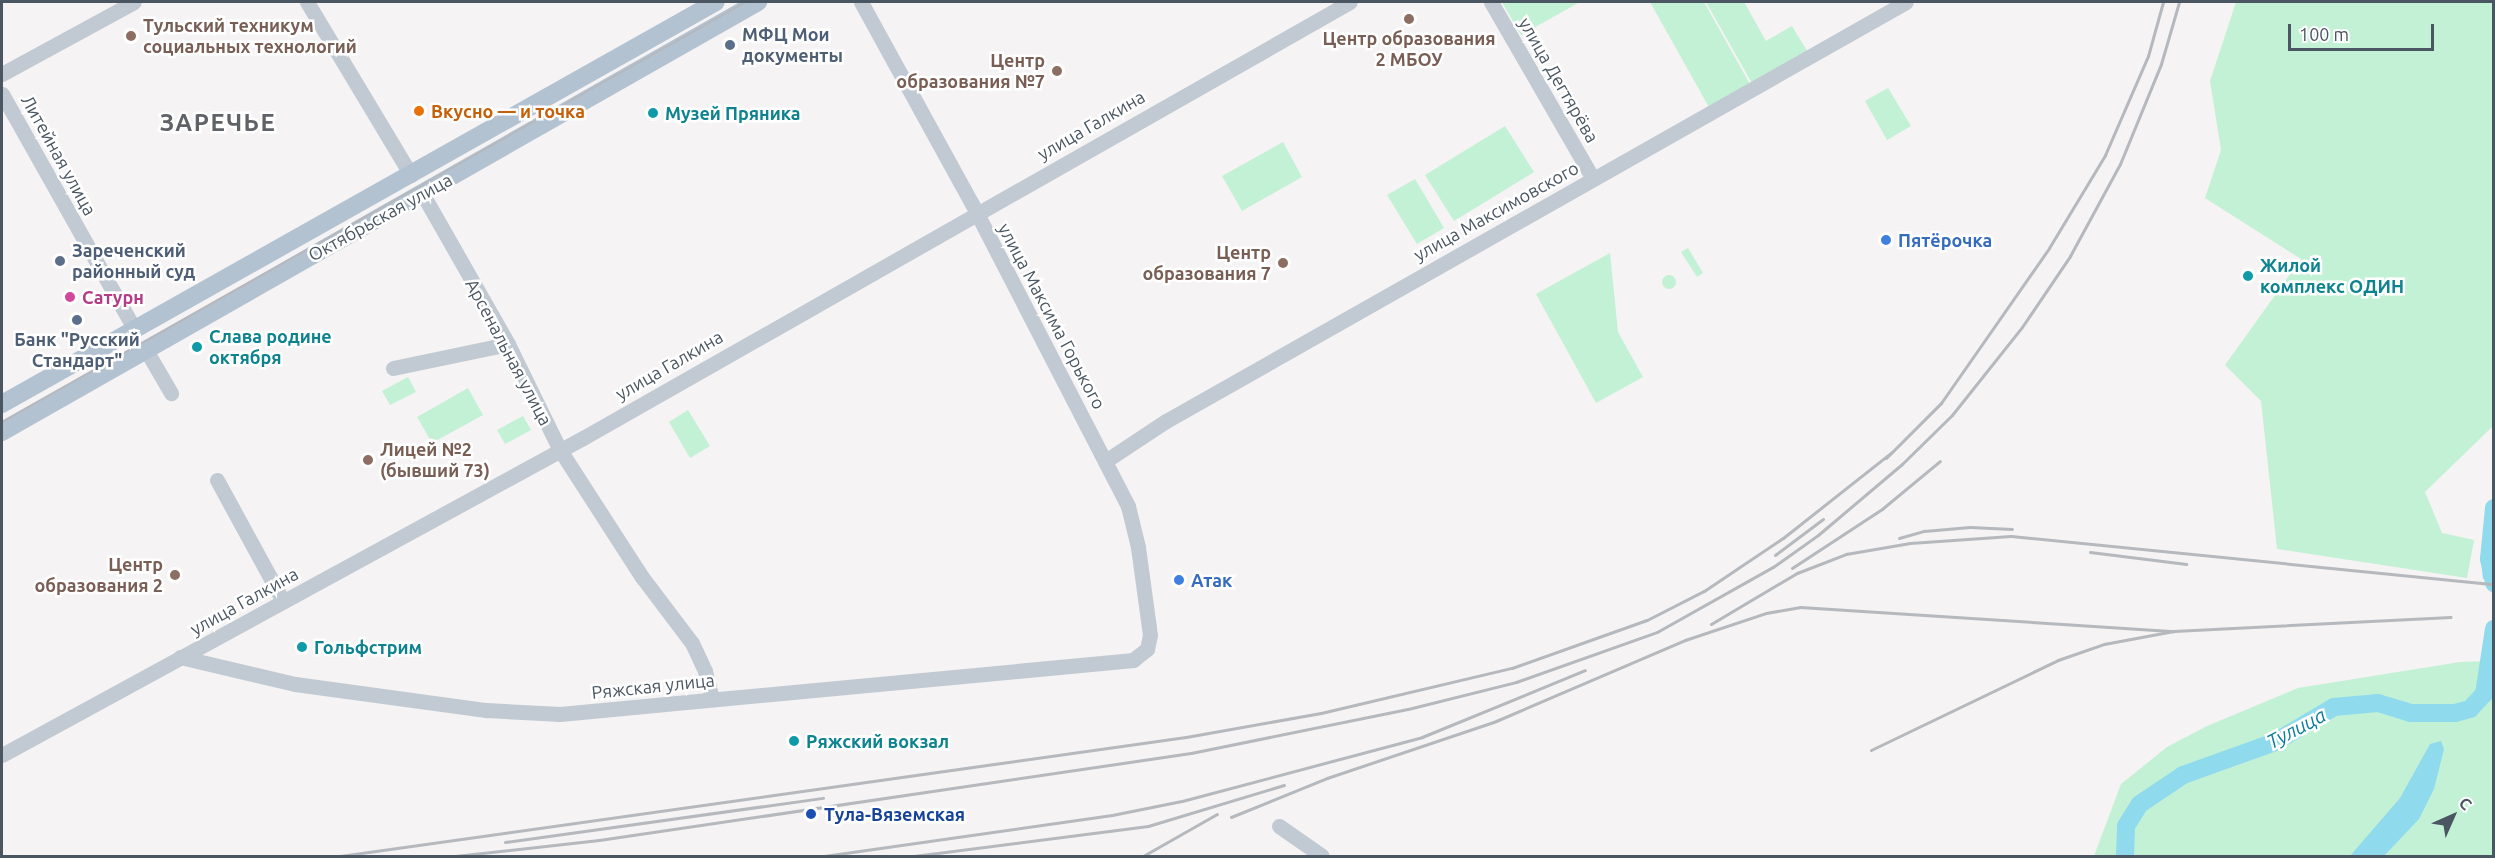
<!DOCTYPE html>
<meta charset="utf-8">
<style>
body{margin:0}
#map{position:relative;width:2495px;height:858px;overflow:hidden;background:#f5f3f3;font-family:Ubuntu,sans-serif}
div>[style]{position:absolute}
.green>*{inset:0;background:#c3f1d5}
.round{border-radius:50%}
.water>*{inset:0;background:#90daee}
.river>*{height:18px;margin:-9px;padding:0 9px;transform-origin:9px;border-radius:9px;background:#90daee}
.minor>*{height:15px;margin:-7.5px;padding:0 7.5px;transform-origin:7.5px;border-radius:7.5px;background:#c1cad2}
.major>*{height:18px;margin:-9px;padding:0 9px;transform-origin:9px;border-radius:9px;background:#b3c2d1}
.tram>*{height:1.5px;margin:-0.75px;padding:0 0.75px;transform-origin:0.75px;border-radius:0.75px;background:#b5b8bd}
.rail>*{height:3px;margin:-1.5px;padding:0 1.5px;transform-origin:1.5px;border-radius:1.5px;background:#b5b8bd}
.dots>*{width:16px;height:16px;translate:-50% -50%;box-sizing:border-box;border:3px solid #fff;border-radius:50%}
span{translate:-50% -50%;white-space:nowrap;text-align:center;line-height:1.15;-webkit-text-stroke:5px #fff;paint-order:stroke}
.education-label{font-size:18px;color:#785e54;font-weight:700}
.left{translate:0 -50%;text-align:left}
.right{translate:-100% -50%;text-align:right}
.service-label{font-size:18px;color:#4e5e75;font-weight:700}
.street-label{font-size:18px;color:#4a5661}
.food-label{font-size:18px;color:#c56008;font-weight:700}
.culture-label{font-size:18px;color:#0d838f;font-weight:700}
.shop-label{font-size:18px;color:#366cbe;font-weight:700}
.hotel-label{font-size:18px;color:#b23c85;font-weight:700}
.transit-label{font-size:18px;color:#164399;font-weight:700}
.water-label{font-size:20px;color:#0c7c9b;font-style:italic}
.district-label{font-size:24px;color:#5f6368;font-weight:700;letter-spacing:1.5px}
.frame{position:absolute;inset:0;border:3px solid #4a5661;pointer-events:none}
.north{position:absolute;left:2423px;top:786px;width:60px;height:60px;-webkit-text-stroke:4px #fff;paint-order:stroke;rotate:45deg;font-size:16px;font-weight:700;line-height:24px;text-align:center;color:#4a5661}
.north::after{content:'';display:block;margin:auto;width:21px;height:27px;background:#4a5661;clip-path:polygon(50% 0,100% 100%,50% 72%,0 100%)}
.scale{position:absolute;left:2288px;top:24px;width:146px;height:27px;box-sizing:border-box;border:3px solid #4a5661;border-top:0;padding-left:8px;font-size:18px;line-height:21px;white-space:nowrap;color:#4a5661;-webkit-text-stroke:4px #fff;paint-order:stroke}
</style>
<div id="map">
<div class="green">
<div style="clip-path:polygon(1502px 2px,1580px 2px,1521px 35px)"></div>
<div style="clip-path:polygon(1650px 2px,1704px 2px,1751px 86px,1710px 109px)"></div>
<div style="clip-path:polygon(1706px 2px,1744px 2px,1766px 41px,1792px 26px,1809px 54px,1753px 85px)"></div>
<div style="clip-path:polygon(2236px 2px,2493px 2px,2493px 426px,2425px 492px,2442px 533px,2474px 540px,2467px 578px,2277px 549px,2261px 401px,2225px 365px,2301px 259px,2205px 198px,2221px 150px,2210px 81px)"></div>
<div style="clip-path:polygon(1888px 88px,1911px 126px,1887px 140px,1865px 101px)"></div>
<div style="clip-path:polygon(1505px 126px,1534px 172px,1454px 221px,1425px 175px)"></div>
<div style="clip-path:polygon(1283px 142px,1302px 177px,1242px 211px,1222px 176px)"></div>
<div style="clip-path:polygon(1415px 179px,1444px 228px,1417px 244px,1387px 195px)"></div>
<div style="clip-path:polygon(1688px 248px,1703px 273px,1697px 277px,1681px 252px)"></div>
<div style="clip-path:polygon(1610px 253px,1618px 332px,1643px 377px,1596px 403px,1536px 294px)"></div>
<div class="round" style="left:1662px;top:275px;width:14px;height:14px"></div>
<div style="clip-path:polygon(408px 377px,416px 392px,390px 405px,382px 391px)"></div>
<div style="clip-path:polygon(468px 388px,483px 415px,432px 443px,417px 417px)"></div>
<div style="clip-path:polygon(688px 410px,710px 446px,690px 458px,669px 422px)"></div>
<div style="clip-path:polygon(523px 416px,531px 430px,505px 444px,497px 430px)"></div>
<div style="clip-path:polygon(2493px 661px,2493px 856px,2094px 856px,2121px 784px,2167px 747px,2207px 726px,2298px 688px,2460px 662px)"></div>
</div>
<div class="water">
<div style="clip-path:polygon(2493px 500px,2493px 580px,2483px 579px,2481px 559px,2485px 523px)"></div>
<div style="clip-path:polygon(2441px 741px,2444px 749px,2434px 789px,2419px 819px,2384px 856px,2350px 856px,2400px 798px,2430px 744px)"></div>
</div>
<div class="river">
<div style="left:2494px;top:508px;width:51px;rotate:95.6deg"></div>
<div style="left:2489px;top:559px;width:25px;rotate:78deg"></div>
<div style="left:2125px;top:856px;width:30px;rotate:-88deg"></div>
<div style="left:2126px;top:826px;width:26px;rotate:-58deg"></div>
<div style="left:2140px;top:804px;width:52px;rotate:-34deg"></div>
<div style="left:2183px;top:775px;width:98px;rotate:-19.7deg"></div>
<div style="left:2275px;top:742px;width:69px;rotate:-30.7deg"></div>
<div style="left:2334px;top:707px;width:44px;rotate:-5.2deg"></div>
<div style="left:2378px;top:703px;width:34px;rotate:17deg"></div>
<div style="left:2410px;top:713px;width:45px"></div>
<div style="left:2455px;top:713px;width:16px;rotate:-15deg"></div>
<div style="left:2470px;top:709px;width:21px;rotate:-47deg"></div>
<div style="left:2484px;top:694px;width:66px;rotate:-81.3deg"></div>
</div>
<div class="minor">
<div style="left:307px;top:2px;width:202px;rotate:59deg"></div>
<div style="left:1491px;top:2px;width:204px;rotate:60deg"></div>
<div style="left:2px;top:74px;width:150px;rotate:-28.6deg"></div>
<div style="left:2px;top:94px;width:271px;rotate:60.6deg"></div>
<div style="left:422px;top:193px;width:174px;rotate:60.3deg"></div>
<div style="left:508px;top:344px;width:118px;rotate:63.9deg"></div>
<div style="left:560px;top:450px;width:151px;rotate:57.2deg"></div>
<div style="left:642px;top:577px;width:83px;rotate:52.9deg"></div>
<div style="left:692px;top:643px;width:31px;rotate:65deg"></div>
<div style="left:705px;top:671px;width:29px;rotate:76deg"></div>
<div style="left:146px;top:350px;width:50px;rotate:59.8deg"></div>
<div style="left:393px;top:368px;width:117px;rotate:-11.8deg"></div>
<div style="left:1107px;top:460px;width:71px;rotate:-33.5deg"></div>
<div style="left:1166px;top:421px;width:850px;rotate:-29.52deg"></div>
<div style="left:217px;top:480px;width:138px;rotate:61.4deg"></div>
<div style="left:180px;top:657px;width:118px;rotate:13.2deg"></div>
<div style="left:295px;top:684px;width:193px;rotate:7.8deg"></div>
<div style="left:486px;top:710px;width:74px;rotate:3.1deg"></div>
<div style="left:560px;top:714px;width:576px;rotate:-5.38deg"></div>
<div style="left:1133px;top:660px;width:18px;rotate:-38deg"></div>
<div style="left:1147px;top:649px;width:14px;rotate:-78deg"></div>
<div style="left:1150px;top:635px;width:89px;rotate:-97.8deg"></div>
<div style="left:1138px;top:547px;width:42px;rotate:-103.7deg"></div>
<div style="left:1128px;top:506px;width:340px;rotate:-117.3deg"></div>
<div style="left:972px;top:204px;width:230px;rotate:-118.8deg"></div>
<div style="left:2px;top:755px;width:662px;rotate:-28.62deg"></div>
<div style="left:583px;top:438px;width:882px;rotate:-29.62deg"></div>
<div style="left:1279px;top:826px;width:52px;rotate:34.9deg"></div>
</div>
<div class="major">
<div style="left:2px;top:404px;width:819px;rotate:-29.38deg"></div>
<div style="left:2px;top:432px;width:870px;rotate:-29.63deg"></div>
</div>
<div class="tram">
<div style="left:2px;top:422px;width:854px;rotate:-29.45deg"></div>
</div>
<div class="rail">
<div style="left:1886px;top:458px;width:78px;rotate:-45deg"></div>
<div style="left:1941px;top:403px;width:189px;rotate:-55.1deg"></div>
<div style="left:2049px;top:248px;width:109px;rotate:-58.9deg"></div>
<div style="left:2105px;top:155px;width:108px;rotate:-66.5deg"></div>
<div style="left:2148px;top:56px;width:56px;rotate:-74.5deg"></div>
<div style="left:1899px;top:538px;width:26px;rotate:-16deg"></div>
<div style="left:1924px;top:531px;width:46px;rotate:-5deg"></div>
<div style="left:1970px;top:527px;width:42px;rotate:2.7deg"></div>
<div style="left:2090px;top:552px;width:97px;rotate:7.1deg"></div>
<div style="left:1775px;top:555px;width:60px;rotate:-36.9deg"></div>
<div style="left:1792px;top:568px;width:108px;rotate:-33.2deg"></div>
<div style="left:1882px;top:509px;width:75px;rotate:-39.6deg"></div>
<div style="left:1711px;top:624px;width:100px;rotate:-30.7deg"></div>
<div style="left:1797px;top:573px;width:53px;rotate:-21.2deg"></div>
<div style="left:1846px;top:554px;width:65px;rotate:-9.8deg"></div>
<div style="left:1910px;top:543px;width:101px;rotate:-4deg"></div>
<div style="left:2011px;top:536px;width:485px;rotate:5.7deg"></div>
<div style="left:1871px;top:750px;width:208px;rotate:-25.7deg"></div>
<div style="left:2058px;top:660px;width:49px;rotate:-19.2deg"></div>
<div style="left:2104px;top:644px;width:71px;rotate:-10.5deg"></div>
<div style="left:2174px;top:631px;width:277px;rotate:-2.9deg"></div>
<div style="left:1231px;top:817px;width:104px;rotate:-22.1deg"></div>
<div style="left:1327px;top:778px;width:178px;rotate:-18.6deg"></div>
<div style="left:1496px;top:721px;width:206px;rotate:-23.2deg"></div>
<div style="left:1685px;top:640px;width:85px;rotate:-18.4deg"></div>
<div style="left:1766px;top:613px;width:35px;rotate:-10deg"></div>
<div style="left:1800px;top:607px;width:375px;rotate:3.7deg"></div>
<div style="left:505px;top:842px;width:321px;rotate:-7.9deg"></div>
<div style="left:340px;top:856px;width:854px;rotate:-8.01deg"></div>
<div style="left:1186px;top:737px;width:137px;rotate:-10.1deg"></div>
<div style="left:1321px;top:713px;width:196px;rotate:-13.3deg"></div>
<div style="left:1512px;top:668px;width:143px;rotate:-19.6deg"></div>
<div style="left:1647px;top:620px;width:64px;rotate:-27deg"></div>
<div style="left:1704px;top:591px;width:95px;rotate:-33.9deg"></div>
<div style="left:1783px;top:538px;width:139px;rotate:-38.3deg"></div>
<div style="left:455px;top:856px;width:145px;rotate:-6.3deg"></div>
<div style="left:599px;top:840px;width:598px;rotate:-8.36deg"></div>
<div style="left:1191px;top:753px;width:221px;rotate:-11.5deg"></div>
<div style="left:1408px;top:709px;width:111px;rotate:-14deg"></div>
<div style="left:1516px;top:682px;width:150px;rotate:-19.5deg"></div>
<div style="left:1657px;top:632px;width:133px;rotate:-29.3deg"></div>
<div style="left:1773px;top:567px;width:55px;rotate:-35.4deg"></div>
<div style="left:1818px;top:535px;width:110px;rotate:-40.2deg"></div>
<div style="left:1902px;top:464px;width:70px;rotate:-44.4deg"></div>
<div style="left:1952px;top:415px;width:112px;rotate:-51.5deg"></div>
<div style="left:2022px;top:327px;width:86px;rotate:-55.9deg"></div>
<div style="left:2070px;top:256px;width:105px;rotate:-61.5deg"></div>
<div style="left:2120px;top:164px;width:108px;rotate:-67.7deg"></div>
<div style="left:2161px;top:64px;width:65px;rotate:-73.8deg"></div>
<div style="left:824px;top:856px;width:291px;rotate:-8.1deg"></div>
<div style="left:1112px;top:815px;width:71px;rotate:-11.3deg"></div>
<div style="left:1182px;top:801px;width:248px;rotate:-14.9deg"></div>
<div style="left:1422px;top:737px;width:176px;rotate:-22.3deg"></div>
<div style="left:914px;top:856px;width:236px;rotate:-7.3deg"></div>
<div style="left:1148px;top:826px;width:142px;rotate:-16.8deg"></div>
<div style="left:1143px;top:856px;width:85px;rotate:-29.6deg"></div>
</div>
<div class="dots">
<div style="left:1409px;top:19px;background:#8d6e63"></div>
<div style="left:131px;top:36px;background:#8d6e63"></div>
<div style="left:730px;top:45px;background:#5c6f8a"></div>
<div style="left:1057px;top:71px;background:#8d6e63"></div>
<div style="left:419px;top:111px;background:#e8710a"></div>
<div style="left:653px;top:113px;background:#0f9aa8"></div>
<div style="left:1886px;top:240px;background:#3f7fe0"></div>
<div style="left:60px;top:261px;background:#5c6f8a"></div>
<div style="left:1283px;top:263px;background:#8d6e63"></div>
<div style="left:2248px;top:276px;background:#0f9aa8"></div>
<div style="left:70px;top:297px;background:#d1479c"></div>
<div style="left:77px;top:320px;background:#5c6f8a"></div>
<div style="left:197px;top:347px;background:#0f9aa8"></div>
<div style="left:368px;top:460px;background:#8d6e63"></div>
<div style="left:175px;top:575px;background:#8d6e63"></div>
<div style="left:1179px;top:580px;background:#3f7fe0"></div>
<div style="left:302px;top:647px;background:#0f9aa8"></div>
<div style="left:794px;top:741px;background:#0f9aa8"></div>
<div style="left:811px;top:814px;background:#1a4fb4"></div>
</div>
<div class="education-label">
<span class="left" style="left:143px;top:36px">Тульский техникум<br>социальных технологий</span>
<span style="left:1409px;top:49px">Центр образования<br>2 МБОУ</span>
<span class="right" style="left:1045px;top:71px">Центр<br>образования №7</span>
<span class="right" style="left:1271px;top:263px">Центр<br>образования 7</span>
<span class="left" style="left:380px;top:460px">Лицей №2<br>(бывший 73)</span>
<span class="right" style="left:163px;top:575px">Центр<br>образования 2</span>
</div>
<div class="service-label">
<span class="left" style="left:742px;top:45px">МФЦ Мои<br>документы</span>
<span class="left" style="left:72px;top:261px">Зареченский<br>районный суд</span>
<span style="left:77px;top:350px">Банк "Русский<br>Стандарт"</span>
</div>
<div class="street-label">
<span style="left:1559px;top:80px;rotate:60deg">улица Дегтярёва</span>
<span style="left:1091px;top:125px;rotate:-30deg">улица Галкина</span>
<span style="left:59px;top:155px;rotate:61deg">Литейная улица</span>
<span style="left:1496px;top:211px;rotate:-29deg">улица Максимовского</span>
<span style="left:380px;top:217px;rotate:-29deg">Октябрьская улица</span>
<span style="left:1052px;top:316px;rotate:62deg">улица Максима Горького</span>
<span style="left:509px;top:352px;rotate:62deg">Арсенальная улица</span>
<span style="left:669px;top:365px;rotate:-30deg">улица Галкина</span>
<span style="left:244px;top:601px;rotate:-29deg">улица Галкина</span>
<span style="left:653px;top:686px;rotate:-6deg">Ряжская улица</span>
</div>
<div class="food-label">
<span class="left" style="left:431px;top:111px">Вкусно — и точка</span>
</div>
<div class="culture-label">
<span class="left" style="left:665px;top:113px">Музей Пряника</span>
<span class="left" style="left:2260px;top:276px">Жилой<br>комплекс ОДИН</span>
<span class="left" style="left:209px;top:347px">Слава родине<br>октября</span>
<span class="left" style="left:314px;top:647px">Гольфстрим</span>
<span class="left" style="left:806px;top:741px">Ряжский вокзал</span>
</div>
<div class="shop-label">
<span class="left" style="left:1898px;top:240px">Пятёрочка</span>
<span class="left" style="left:1191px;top:580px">Атак</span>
</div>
<div class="hotel-label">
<span class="left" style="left:82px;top:297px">Сатурн</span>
</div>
<div class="transit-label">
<span class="left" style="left:824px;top:814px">Тула-Вяземская</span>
</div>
<div class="water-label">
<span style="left:2296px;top:728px;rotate:-28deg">Тулица</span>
</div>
<div class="district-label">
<span style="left:218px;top:123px">ЗАРЕЧЬЕ</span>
</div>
<div class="frame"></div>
<div class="north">С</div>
<div class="scale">100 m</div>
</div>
